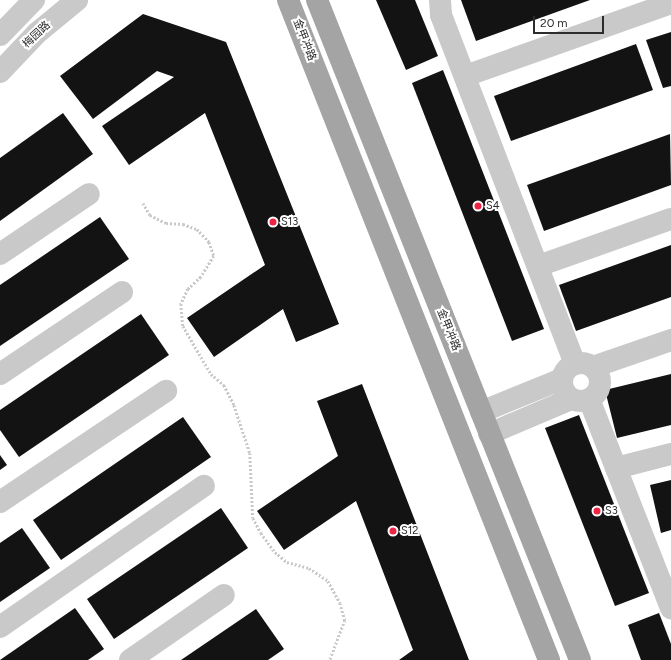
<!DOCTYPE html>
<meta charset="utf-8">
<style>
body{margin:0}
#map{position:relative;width:671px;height:660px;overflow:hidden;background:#fff;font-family:Figtree,"Noto Sans SC",sans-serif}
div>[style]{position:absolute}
.building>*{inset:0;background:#131313}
.path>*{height:2.5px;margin-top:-1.25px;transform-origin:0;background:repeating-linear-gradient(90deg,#c9c9c9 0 2px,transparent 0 4px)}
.minor>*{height:22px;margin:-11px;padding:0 11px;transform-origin:11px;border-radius:11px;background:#c9c9c9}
.minor>.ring{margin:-11px;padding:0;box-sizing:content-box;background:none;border:22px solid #c9c9c9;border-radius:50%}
.major>*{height:22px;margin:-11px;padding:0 11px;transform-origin:11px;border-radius:11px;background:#a4a4a4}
.dots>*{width:11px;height:11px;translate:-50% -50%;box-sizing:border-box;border:2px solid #fff;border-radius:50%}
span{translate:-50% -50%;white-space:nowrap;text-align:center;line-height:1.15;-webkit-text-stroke:4px #fff;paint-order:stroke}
.street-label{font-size:11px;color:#2c2c2c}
.poi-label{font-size:11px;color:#2c2c2c}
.left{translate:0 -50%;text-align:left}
.scale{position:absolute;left:533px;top:16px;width:71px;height:18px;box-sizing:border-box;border:2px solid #2c2c2c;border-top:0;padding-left:5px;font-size:12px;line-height:14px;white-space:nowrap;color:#2c2c2c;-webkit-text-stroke:3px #fff;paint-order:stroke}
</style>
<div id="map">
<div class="building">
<div style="clip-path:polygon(376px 0,415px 0,438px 56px,406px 70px)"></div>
<div style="clip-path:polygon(461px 0,590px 0,476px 41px)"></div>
<div style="clip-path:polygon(143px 14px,226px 42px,339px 324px,296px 342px,283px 309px,214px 357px,187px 318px,265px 265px,205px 113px,129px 165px,102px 126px,174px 77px,157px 71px,93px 119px,60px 76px)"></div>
<div style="clip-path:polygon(671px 32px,671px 86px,663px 88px,646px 40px)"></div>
<div style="clip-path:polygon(636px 44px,653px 90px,511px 141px,494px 96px)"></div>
<div style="clip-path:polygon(443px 70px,544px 329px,512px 341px,412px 83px)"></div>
<div style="clip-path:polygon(63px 113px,93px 154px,0 221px,0 158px)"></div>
<div style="clip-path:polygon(670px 134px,671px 185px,544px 231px,527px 185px)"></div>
<div style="clip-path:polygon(100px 217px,129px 259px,0 346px,0 285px)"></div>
<div style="clip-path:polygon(671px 245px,671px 297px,576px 331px,559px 285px)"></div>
<div style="clip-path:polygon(141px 314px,169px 355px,19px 457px,0 430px,0 410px)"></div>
<div style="clip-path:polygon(671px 374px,671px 425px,617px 438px,605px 390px)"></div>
<div style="clip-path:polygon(362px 384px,469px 660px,399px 660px,413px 650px,356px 501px,284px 550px,257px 511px,338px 456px,317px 401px)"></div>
<div style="clip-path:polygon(579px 415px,649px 593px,615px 606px,545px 428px)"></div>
<div style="clip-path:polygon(183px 417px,211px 457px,61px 560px,33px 520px)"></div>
<div style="clip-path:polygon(0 455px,7px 465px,0 470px)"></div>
<div style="clip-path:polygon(671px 480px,671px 530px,661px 533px,650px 485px)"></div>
<div style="clip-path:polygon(221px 508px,248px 548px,114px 639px,87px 599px)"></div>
<div style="clip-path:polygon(22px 528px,50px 568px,0 602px,0 543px)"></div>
<div style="clip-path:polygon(75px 608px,104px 649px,88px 660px,0 660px)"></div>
<div style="clip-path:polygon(256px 609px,284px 649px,268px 660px,181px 660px)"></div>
<div style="clip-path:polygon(659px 613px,671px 644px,671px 660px,641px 660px,628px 625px)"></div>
</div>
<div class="path">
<div style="left:143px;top:203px;width:14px;rotate:60deg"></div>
<div style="left:150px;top:215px;width:18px;rotate:27deg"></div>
<div style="left:166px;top:223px;width:17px;rotate:3deg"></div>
<div style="left:183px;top:224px;width:15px;rotate:20deg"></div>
<div style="left:197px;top:229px;width:18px;rotate:47deg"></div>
<div style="left:209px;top:242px;width:15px;rotate:70deg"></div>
<div style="left:214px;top:256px;width:25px;rotate:122deg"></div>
<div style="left:201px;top:277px;width:18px;rotate:137deg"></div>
<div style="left:188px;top:289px;width:17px;rotate:115deg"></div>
<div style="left:181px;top:304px;width:22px;rotate:85deg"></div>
<div style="left:183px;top:326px;width:56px;rotate:59.7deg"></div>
<div style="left:211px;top:374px;width:17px;rotate:40deg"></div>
<div style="left:224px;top:385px;width:22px;rotate:63deg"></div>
<div style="left:234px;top:405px;width:51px;rotate:71.6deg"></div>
<div style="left:250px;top:453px;width:65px;rotate:87.4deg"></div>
<div style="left:253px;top:518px;width:17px;rotate:62deg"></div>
<div style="left:261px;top:533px;width:24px;rotate:54deg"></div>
<div style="left:275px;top:552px;width:16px;rotate:40deg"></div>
<div style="left:287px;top:562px;width:23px;rotate:15deg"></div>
<div style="left:309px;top:568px;width:23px;rotate:34deg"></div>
<div style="left:328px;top:581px;width:25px;rotate:61deg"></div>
<div style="left:340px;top:603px;width:18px;rotate:74deg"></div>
<div style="left:345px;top:620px;width:43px;rotate:110.6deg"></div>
</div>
<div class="minor">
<div style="left:440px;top:0;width:15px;rotate:86deg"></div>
<div style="left:441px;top:15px;width:374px;rotate:69deg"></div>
<div style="left:0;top:35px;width:49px;rotate:-45.8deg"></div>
<div style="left:0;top:72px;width:54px;rotate:-46.5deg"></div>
<div style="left:37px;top:33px;width:52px;rotate:-39.5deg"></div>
<div style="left:465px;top:76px;width:219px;rotate:-19.5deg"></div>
<div style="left:0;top:254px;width:107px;rotate:-34deg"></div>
<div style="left:538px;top:266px;width:141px;rotate:-19.5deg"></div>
<div class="ring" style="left:562px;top:363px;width:16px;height:16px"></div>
<div style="left:593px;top:367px;width:83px;rotate:-19.1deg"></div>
<div style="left:0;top:374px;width:147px;rotate:-33.9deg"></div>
<div style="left:589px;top:399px;width:225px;rotate:68.6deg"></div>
<div style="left:481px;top:412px;width:87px;rotate:-22.2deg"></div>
<div style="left:489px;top:434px;width:89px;rotate:-23.1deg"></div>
<div style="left:616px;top:468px;width:57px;rotate:-14.3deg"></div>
<div style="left:0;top:502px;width:200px;rotate:-33.8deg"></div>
<div style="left:0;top:627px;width:248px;rotate:-34.7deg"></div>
<div style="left:130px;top:660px;width:114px;rotate:-34.7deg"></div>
</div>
<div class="major">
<div style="left:288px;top:0;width:710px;rotate:68.42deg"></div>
<div style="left:317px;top:0;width:710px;rotate:68.27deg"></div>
</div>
<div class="dots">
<div style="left:478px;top:206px;background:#ed2443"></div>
<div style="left:273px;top:222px;background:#ed2443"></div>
<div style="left:597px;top:511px;background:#ed2443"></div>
<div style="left:393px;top:531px;background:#ed2443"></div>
</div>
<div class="street-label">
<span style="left:37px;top:35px;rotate:-43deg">梅园路</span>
<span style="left:304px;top:40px;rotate:69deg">金甲冲路</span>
<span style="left:448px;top:330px;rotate:68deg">金甲冲路</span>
</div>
<div class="poi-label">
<span class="left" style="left:486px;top:206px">S4</span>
<span class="left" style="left:281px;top:222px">S13</span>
<span class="left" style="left:605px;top:511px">S3</span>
<span class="left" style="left:401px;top:531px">S12</span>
</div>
<div class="scale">20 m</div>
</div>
